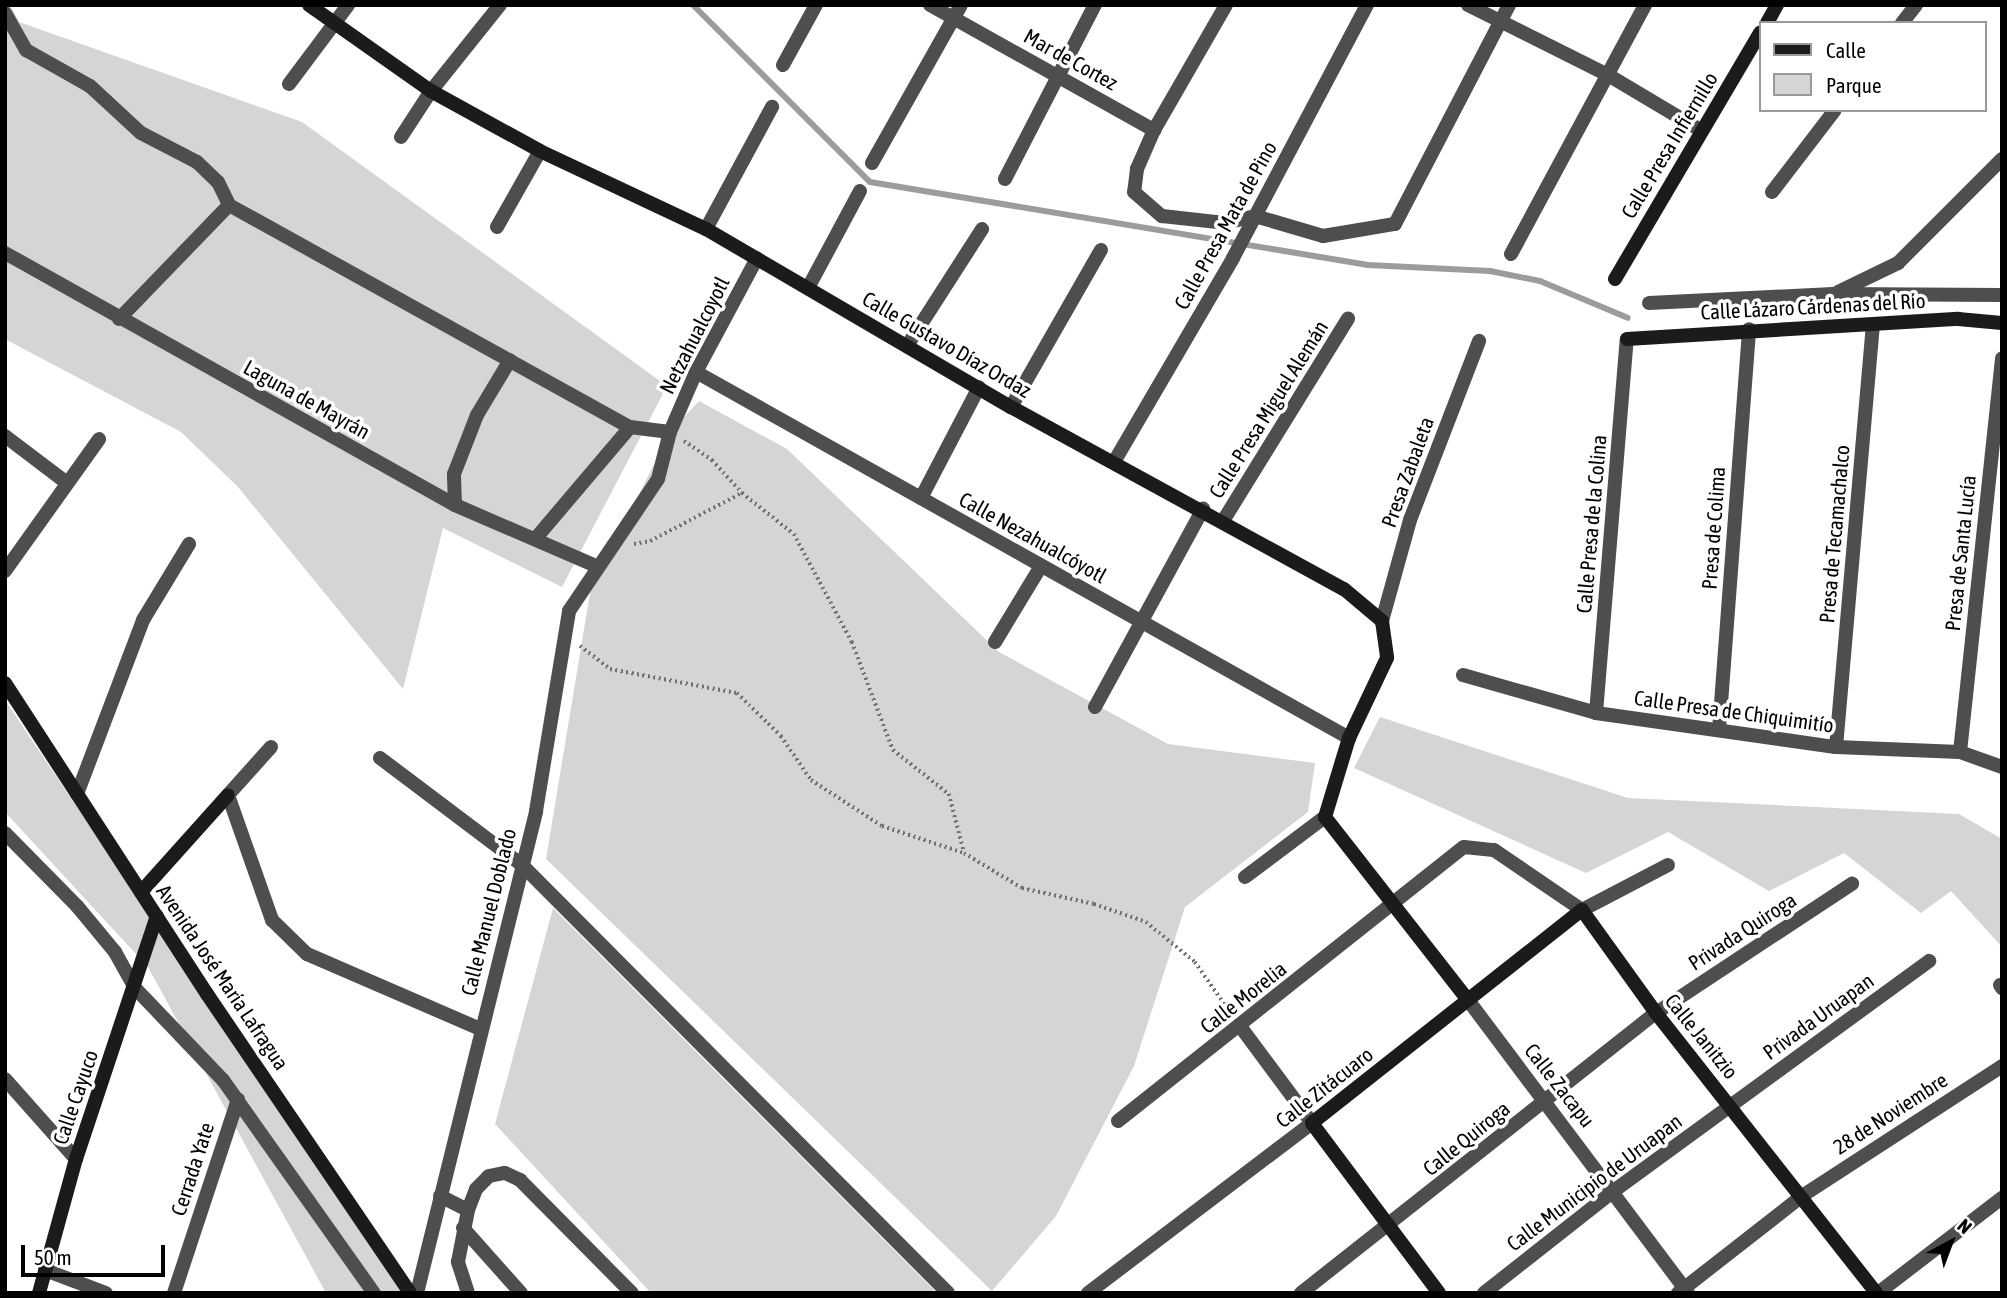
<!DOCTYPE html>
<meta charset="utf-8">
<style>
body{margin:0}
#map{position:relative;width:2007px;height:1298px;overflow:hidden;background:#fff;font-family:"Asap Condensed",sans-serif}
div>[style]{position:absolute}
.green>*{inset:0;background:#d5d5d5}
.stream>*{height:6px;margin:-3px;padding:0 3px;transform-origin:3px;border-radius:3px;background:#9c9c9c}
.path>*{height:3.5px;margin-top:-1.75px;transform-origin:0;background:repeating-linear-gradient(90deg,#707070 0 2px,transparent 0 5.5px)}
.street>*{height:14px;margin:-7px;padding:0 7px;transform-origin:7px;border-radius:7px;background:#4e4e4e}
.secondary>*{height:14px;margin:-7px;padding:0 7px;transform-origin:7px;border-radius:7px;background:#1b1b1b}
span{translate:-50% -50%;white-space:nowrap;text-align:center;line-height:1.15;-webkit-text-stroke:7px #fff;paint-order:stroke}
.street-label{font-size:21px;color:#000}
.frame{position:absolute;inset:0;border:7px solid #000;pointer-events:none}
.legend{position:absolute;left:1759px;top:21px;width:228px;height:91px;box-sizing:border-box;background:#fff;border:2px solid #999;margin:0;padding:9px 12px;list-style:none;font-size:21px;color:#000}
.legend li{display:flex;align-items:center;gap:14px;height:35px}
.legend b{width:35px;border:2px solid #999}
.north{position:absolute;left:1916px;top:1207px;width:70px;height:70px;-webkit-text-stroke:5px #fff;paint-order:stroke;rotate:41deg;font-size:19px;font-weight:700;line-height:28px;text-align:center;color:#000}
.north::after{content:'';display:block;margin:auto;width:24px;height:32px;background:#000;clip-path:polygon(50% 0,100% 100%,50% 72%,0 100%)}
.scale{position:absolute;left:21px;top:1245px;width:144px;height:32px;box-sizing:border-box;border:4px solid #000;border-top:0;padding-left:9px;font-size:21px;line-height:24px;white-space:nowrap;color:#000;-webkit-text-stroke:5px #fff;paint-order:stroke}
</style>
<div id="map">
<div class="green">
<div style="clip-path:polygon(5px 5px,10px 5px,19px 22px,302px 122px,667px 386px,562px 587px,443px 528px,403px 689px,238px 487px,181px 432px,5px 339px)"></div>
<div style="clip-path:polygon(699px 401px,787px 449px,999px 652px,1168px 744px,1315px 763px,1308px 812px,1185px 907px,1134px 1066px,1056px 1216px,992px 1291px,546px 859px,590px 593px,670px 432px)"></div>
<div style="clip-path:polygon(5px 700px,403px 1293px,326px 1293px,148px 967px,5px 812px)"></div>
<div style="clip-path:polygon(1380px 717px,1628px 798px,1959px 814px,2002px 839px,2002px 947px,1951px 891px,1921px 913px,1844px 853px,1769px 891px,1668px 832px,1586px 873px,1354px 768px)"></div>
<div style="clip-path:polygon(553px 908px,937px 1293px,651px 1293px,495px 1124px)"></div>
</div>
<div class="stream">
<div style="left:693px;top:5px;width:250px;rotate:45deg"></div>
<div style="left:870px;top:182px;width:505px;rotate:9.46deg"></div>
<div style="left:1368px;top:265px;width:122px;rotate:2.8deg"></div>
<div style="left:1490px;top:271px;width:51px;rotate:11.3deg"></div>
<div style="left:1540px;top:281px;width:95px;rotate:22.8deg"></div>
</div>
<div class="path">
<div style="left:684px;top:441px;width:34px;rotate:34deg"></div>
<div style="left:712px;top:460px;width:45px;rotate:47.7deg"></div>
<div style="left:742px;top:493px;width:66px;rotate:38.3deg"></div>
<div style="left:794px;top:534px;width:123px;rotate:61.8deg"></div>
<div style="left:852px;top:642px;width:116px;rotate:69.2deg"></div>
<div style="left:893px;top:750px;width:71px;rotate:38.2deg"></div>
<div style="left:949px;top:794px;width:60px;rotate:75.5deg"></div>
<div style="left:634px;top:544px;width:16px;rotate:-11deg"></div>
<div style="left:650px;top:541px;width:104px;rotate:-27.6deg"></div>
<div style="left:580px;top:646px;width:38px;rotate:37deg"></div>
<div style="left:610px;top:669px;width:129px;rotate:10.7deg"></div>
<div style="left:737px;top:693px;width:62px;rotate:44.3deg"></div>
<div style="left:781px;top:736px;width:53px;rotate:55.7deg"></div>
<div style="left:811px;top:780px;width:85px;rotate:32.9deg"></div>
<div style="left:882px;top:826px;width:86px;rotate:18.2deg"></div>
<div style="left:964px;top:853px;width:68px;rotate:31.1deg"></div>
<div style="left:1022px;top:888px;width:74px;rotate:12.5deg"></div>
<div style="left:1094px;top:904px;width:55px;rotate:19.1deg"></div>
<div style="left:1146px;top:922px;width:63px;rotate:39.2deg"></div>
<div style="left:1195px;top:962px;width:61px;rotate:55deg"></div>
</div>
<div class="street">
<div style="left:930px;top:5px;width:257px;rotate:29.2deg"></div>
<div style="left:1226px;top:5px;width:144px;rotate:119.9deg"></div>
<div style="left:1154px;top:130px;width:43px;rotate:113.6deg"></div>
<div style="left:1137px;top:169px;width:23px;rotate:97deg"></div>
<div style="left:1134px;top:192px;width:37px;rotate:41deg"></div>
<div style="left:1162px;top:216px;width:63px;rotate:6.3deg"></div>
<div style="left:1225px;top:223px;width:31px;rotate:-13deg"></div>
<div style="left:1255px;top:216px;width:71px;rotate:16.4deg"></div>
<div style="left:1323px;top:236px;width:73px;rotate:-9.5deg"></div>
<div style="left:1395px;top:224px;width:247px;rotate:-62.5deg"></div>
<div style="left:1468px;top:5px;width:157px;rotate:26.6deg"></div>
<div style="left:1608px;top:75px;width:109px;rotate:30.8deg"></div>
<div style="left:5px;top:13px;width:43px;rotate:60.4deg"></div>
<div style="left:26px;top:50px;width:73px;rotate:29.4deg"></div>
<div style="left:90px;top:86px;width:69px;rotate:42.7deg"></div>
<div style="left:141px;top:133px;width:63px;rotate:27.4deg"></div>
<div style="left:197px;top:162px;width:29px;rotate:44deg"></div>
<div style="left:218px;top:182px;width:25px;rotate:64deg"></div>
<div style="left:229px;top:205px;width:458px;rotate:29deg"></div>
<div style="left:630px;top:427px;width:40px;rotate:7.1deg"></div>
<div style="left:1902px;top:23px;width:23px;rotate:-52deg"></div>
<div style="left:783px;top:65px;width:68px;rotate:-61.2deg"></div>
<div style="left:289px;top:84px;width:99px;rotate:-53.2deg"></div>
<div style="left:401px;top:137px;width:55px;rotate:-56.9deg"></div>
<div style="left:431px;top:91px;width:110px;rotate:-51.3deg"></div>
<div style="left:872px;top:163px;width:181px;rotate:-60.6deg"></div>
<div style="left:1005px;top:179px;width:196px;rotate:-62.7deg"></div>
<div style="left:1772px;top:192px;width:103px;rotate:-52.5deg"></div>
<div style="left:497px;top:227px;width:87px;rotate:-60.5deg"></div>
<div style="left:706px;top:229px;width:139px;rotate:-61.6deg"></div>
<div style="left:5px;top:253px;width:516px;rotate:29.25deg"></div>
<div style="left:455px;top:505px;width:154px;rotate:23.4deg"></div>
<div style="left:1511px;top:254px;width:283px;rotate:-61.7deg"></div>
<div style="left:808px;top:288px;width:110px;rotate:-61.8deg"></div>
<div style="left:1838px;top:292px;width:67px;rotate:-25.8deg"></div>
<div style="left:1898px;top:263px;width:147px;rotate:-45deg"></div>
<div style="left:1649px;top:303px;width:184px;rotate:-2.8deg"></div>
<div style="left:1833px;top:294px;width:169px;rotate:0.3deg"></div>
<div style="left:119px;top:319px;width:158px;rotate:-46deg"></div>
<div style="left:907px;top:346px;width:139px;rotate:-57.3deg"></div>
<div style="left:696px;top:372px;width:749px;rotate:29.27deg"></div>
<div style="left:1011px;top:407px;width:181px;rotate:-60.2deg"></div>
<div style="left:5px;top:436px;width:78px;rotate:37.2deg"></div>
<div style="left:1114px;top:462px;width:236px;rotate:-59.7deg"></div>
<div style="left:1233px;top:258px;width:286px;rotate:-62.1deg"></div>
<div style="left:921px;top:498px;width:125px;rotate:-62.4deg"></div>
<div style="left:455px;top:505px;width:31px;rotate:-92deg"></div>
<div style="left:454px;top:474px;width:63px;rotate:-68.7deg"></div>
<div style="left:477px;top:415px;width:64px;rotate:-59deg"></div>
<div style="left:1223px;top:521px;width:238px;rotate:-58.3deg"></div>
<div style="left:536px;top:538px;width:145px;rotate:-49.7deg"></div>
<div style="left:5px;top:571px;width:162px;rotate:-54.5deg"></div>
<div style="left:1382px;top:621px;width:105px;rotate:-74.5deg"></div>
<div style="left:1410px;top:520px;width:192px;rotate:-68.9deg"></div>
<div style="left:995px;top:642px;width:89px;rotate:-58.8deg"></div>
<div style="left:1463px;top:675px;width:138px;rotate:15.9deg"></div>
<div style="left:1596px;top:713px;width:242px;rotate:8.1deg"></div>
<div style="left:1836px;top:747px;width:124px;rotate:2.3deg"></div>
<div style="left:1960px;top:752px;width:45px;rotate:19.7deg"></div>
<div style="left:1095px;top:707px;width:226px;rotate:-61.4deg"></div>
<div style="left:1596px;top:713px;width:375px;rotate:-85.3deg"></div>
<div style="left:1719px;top:730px;width:402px;rotate:-85.7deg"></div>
<div style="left:271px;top:747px;width:64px;rotate:131.9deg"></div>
<div style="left:228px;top:795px;width:133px;rotate:70.6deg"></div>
<div style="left:272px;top:920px;width:49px;rotate:44.2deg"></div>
<div style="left:307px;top:954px;width:189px;rotate:23.4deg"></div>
<div style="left:1836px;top:747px;width:424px;rotate:-85deg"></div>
<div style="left:1960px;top:752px;width:396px;rotate:-83.9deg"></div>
<div style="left:380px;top:758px;width:178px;rotate:37deg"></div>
<div style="left:522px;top:865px;width:604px;rotate:45.13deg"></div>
<div style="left:77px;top:794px;width:186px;rotate:-69.2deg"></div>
<div style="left:143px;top:620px;width:89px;rotate:-58.8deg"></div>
<div style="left:5px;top:833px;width:103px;rotate:45.4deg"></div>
<div style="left:77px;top:906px;width:60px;rotate:50.4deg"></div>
<div style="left:115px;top:952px;width:41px;rotate:60.9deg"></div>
<div style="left:135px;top:988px;width:127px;rotate:46.3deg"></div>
<div style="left:223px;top:1080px;width:261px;rotate:54.7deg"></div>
<div style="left:1245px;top:877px;width:100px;rotate:-36.9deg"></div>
<div style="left:2000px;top:985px;width:4px;rotate:56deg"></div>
<div style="left:1468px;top:1000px;width:366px;rotate:53.1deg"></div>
<div style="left:5px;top:1079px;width:107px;rotate:48.4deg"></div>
<div style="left:1118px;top:1121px;width:441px;rotate:-38.4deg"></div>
<div style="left:1464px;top:847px;width:30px;rotate:6deg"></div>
<div style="left:1494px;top:850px;width:107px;rotate:34.3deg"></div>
<div style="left:1582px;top:910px;width:97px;rotate:-27.6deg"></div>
<div style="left:440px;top:1196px;width:31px;rotate:27deg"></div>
<div style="left:463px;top:1228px;width:87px;rotate:48.3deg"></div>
<div style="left:45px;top:1270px;width:65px;rotate:20.7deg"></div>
<div style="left:174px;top:1293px;width:204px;rotate:-71.7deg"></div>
<div style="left:417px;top:1293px;width:496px;rotate:-76.1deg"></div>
<div style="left:536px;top:811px;width:203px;rotate:-80.6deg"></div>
<div style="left:569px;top:611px;width:159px;rotate:-56deg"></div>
<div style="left:658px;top:479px;width:49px;rotate:-75.7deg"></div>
<div style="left:670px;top:432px;width:65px;rotate:-66.6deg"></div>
<div style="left:696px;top:372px;width:129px;rotate:-61.8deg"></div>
<div style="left:468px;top:1293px;width:33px;rotate:-108deg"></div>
<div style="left:458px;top:1262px;width:53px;rotate:-79.1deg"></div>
<div style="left:468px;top:1210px;width:22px;rotate:-69deg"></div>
<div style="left:476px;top:1189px;width:18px;rotate:-45deg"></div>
<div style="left:489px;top:1176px;width:16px;rotate:-11deg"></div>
<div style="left:505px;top:1173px;width:17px;rotate:25deg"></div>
<div style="left:520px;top:1180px;width:159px;rotate:45.3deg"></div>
<div style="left:1088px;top:1293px;width:281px;rotate:-37.2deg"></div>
<div style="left:1312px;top:1123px;width:121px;rotate:-126.6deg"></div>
<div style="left:1301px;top:1293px;width:452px;rotate:-38.3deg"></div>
<div style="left:1656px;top:1013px;width:235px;rotate:-33.4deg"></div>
<div style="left:1484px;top:1293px;width:167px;rotate:-38.2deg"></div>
<div style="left:1615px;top:1190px;width:389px;rotate:-36.1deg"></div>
<div style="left:1678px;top:1293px;width:157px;rotate:-38deg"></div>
<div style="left:1802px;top:1196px;width:239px;rotate:-33deg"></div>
<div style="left:1878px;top:1293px;width:156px;rotate:-37.5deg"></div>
</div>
<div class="secondary">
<div style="left:309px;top:5px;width:149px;rotate:35.2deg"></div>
<div style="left:431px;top:91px;width:124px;rotate:28.8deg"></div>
<div style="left:540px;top:151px;width:183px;rotate:25.2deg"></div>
<div style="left:706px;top:229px;width:353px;rotate:30.3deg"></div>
<div style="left:1011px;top:407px;width:379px;rotate:28.7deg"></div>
<div style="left:1344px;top:589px;width:50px;rotate:40.1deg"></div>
<div style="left:1382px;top:621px;width:37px;rotate:82deg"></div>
<div style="left:1387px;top:658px;width:89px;rotate:115.4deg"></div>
<div style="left:1349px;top:738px;width:83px;rotate:106.9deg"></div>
<div style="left:1325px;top:817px;width:232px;rotate:52deg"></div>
<div style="left:1767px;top:23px;width:21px;rotate:-61deg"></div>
<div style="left:1615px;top:279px;width:286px;rotate:-59.5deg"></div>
<div style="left:1627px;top:339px;width:332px;rotate:-3.5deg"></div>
<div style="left:1958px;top:319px;width:44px;rotate:5.2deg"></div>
<div style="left:5px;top:683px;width:371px;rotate:57deg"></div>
<div style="left:207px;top:994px;width:361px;rotate:55.8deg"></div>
<div style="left:141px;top:892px;width:130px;rotate:-48.1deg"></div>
<div style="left:39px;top:1293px;width:139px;rotate:-74.6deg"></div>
<div style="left:76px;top:1159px;width:256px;rotate:-71.6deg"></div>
<div style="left:1439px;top:1293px;width:212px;rotate:-126.8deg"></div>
<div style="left:1312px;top:1123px;width:344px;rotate:-38.3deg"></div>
<div style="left:1582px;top:910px;width:127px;rotate:54.3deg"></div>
<div style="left:1656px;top:1013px;width:356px;rotate:51.8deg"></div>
</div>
<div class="street-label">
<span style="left:1071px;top:59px;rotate:29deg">Mar de Cortez</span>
<span style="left:1669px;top:145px;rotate:-59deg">Calle Presa Infiernillo</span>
<span style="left:1225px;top:225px;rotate:-61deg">Calle Presa Mata de Pino</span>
<span style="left:1813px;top:306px;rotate:-3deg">Calle Lázaro Cárdenas del Río</span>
<span style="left:694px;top:335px;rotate:-63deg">Netzahualcoyotl</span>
<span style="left:947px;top:344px;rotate:30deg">Calle Gustavo Díaz Ordaz</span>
<span style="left:307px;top:399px;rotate:29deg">Laguna de Mayrán</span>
<span style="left:1268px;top:409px;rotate:-58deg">Calle Presa Miguel Alemán</span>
<span style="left:1407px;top:472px;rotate:-70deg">Presa Zabaleta</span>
<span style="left:1591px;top:524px;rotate:-85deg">Calle Presa de la Colina</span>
<span style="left:1713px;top:528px;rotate:-86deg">Presa de Colima</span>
<span style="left:1834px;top:534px;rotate:-85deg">Presa de Tecamachalco</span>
<span style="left:1033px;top:537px;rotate:29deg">Calle Nezahualcóyotl</span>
<span style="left:1960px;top:553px;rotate:-84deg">Presa de Santa Lucía</span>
<span style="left:1734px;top:711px;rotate:8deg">Calle Presa de Chiquimitío</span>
<span style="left:488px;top:912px;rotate:-76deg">Calle Manuel Doblado</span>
<span style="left:1742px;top:931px;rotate:-33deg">Privada Quiroga</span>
<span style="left:223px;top:977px;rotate:56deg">Avenida José María Lafragua</span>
<span style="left:1243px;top:997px;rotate:-38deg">Calle Morelia</span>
<span style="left:1818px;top:1016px;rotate:-36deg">Privada Uruapan</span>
<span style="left:1702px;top:1036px;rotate:51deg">Calle Janitzio</span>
<span style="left:1560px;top:1085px;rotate:52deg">Calle Zacapu</span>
<span style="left:1324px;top:1087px;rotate:-38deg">Calle Zitácuaro</span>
<span style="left:75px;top:1097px;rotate:-71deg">Calle Cayuco</span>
<span style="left:1890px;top:1113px;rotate:-33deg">28 de Noviembre</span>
<span style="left:1466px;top:1138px;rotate:-39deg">Calle Quiroga</span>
<span style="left:192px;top:1169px;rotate:-72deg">Cerrada Yate</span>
<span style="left:1594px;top:1182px;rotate:-37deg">Calle Municipio de Uruapan</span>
</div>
<div class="frame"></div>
<ul class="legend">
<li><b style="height:9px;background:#1b1b1b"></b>Calle</li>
<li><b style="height:19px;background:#d5d5d5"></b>Parque</li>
</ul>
<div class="north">N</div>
<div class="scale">50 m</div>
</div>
